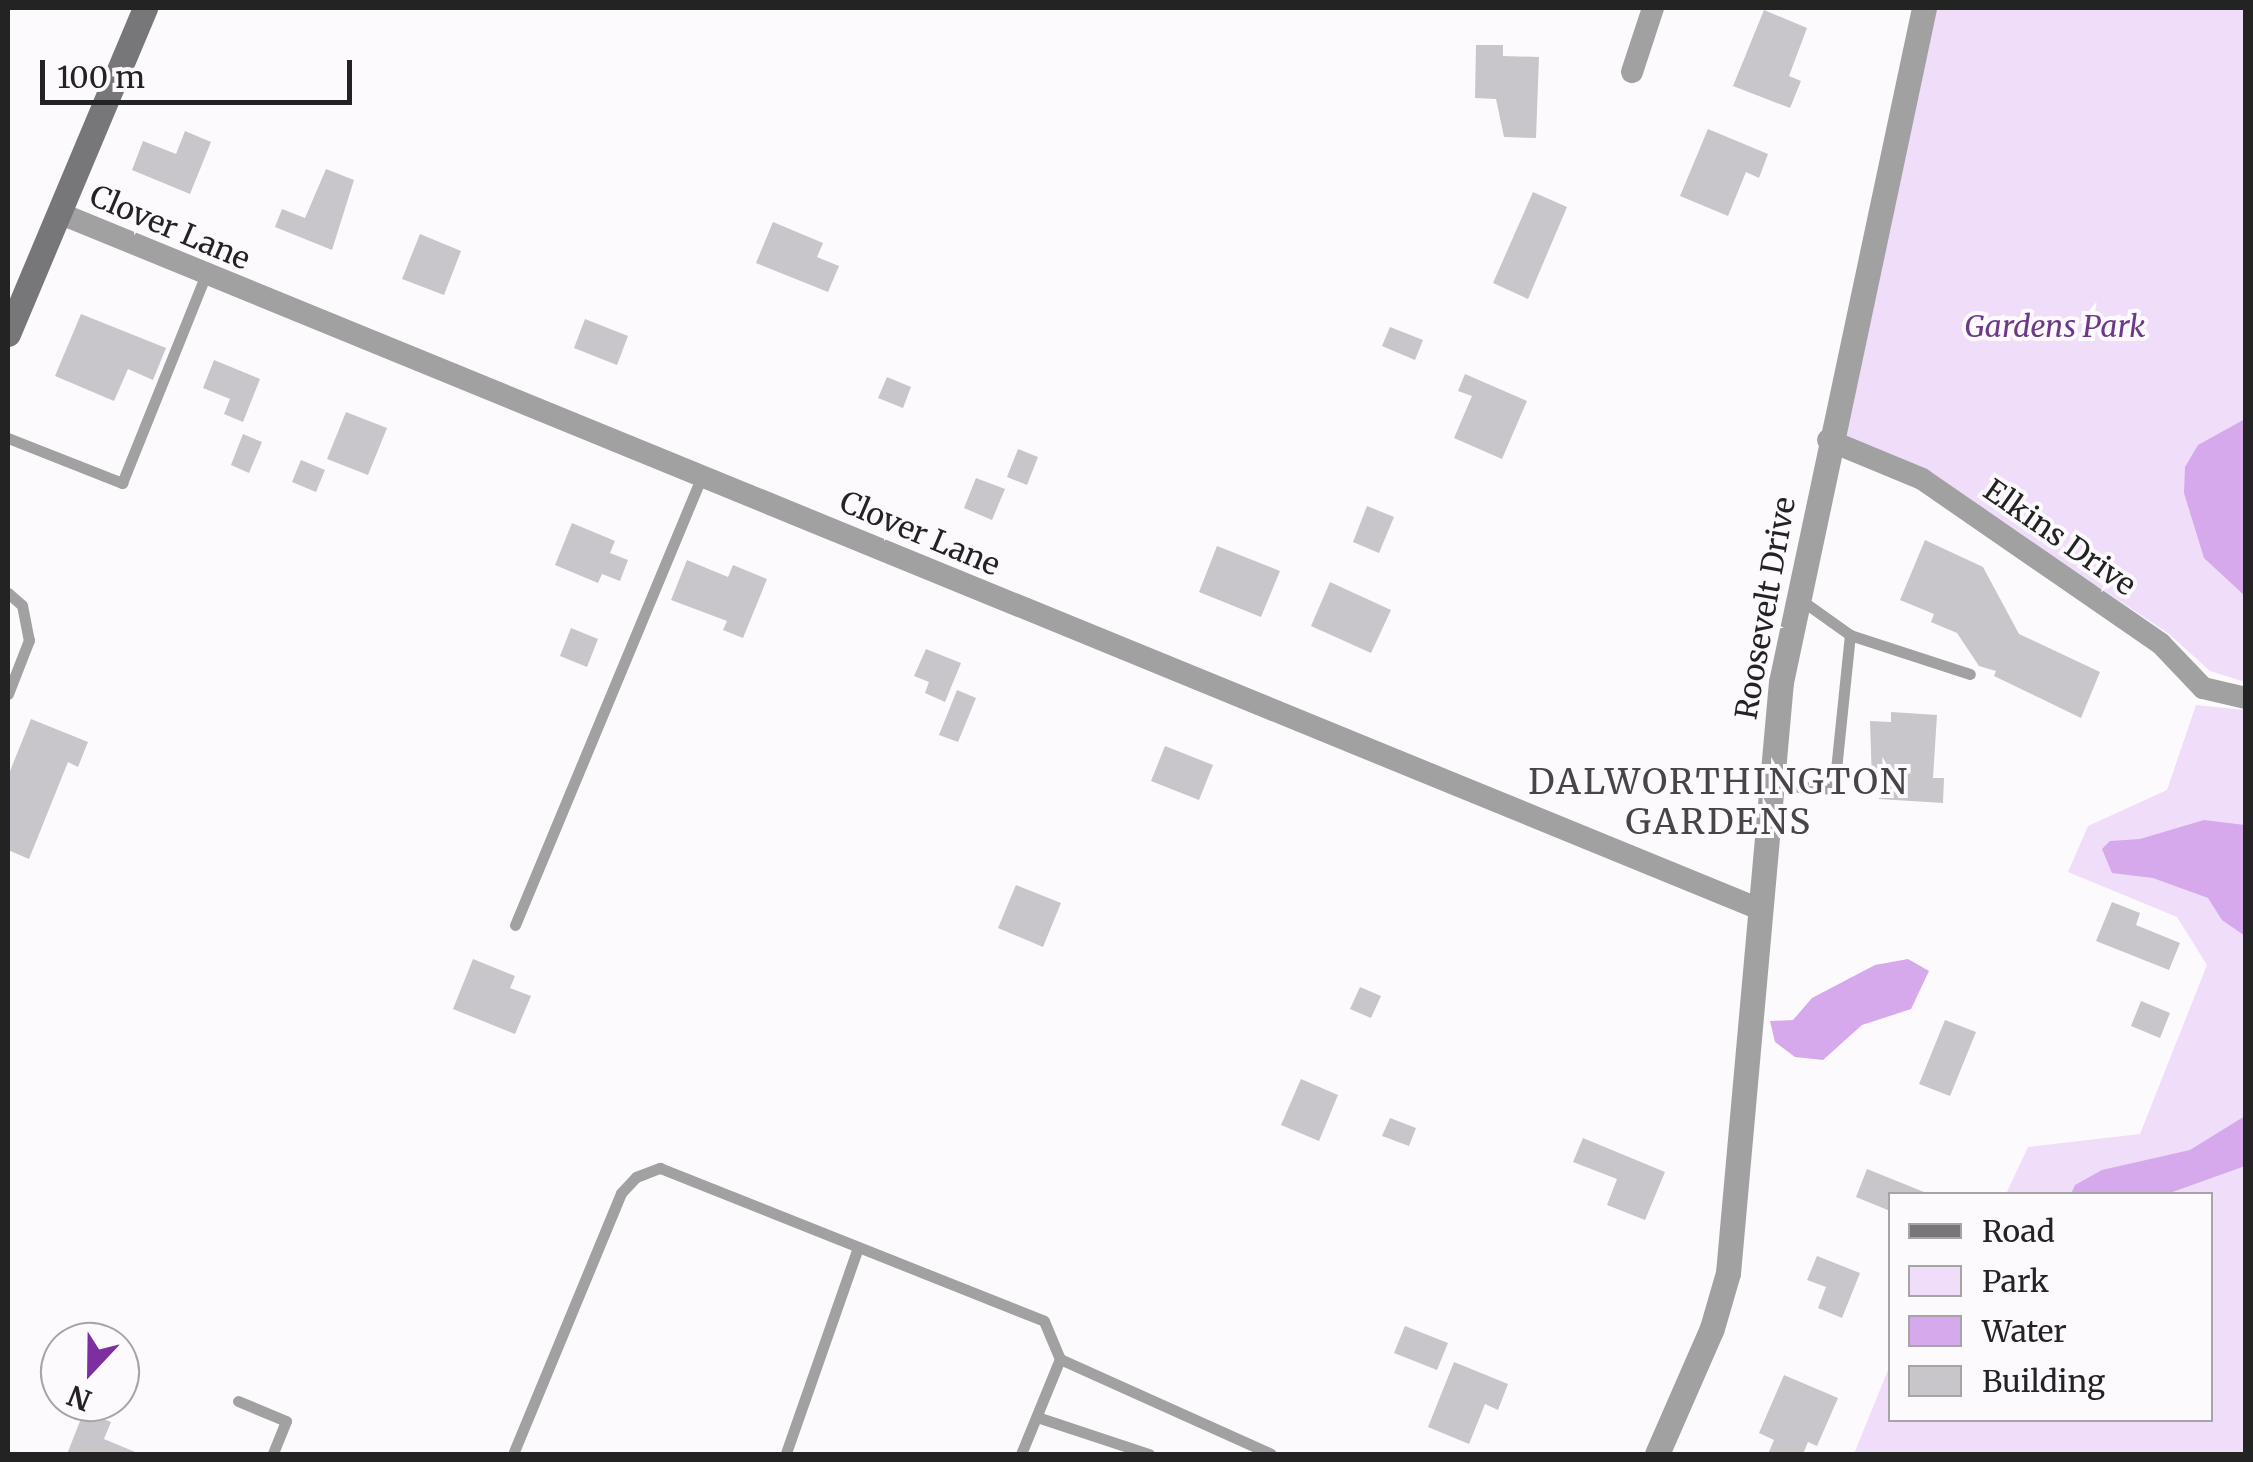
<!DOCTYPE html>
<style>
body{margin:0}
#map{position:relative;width:2253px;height:1462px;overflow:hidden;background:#fdfafe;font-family:Merriweather,serif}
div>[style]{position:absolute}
.green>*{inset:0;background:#efddf9}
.water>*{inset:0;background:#d5a9ec}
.building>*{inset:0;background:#c8c6ca}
.service>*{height:11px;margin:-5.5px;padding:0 5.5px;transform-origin:5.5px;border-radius:5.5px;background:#a2a1a2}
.minor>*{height:22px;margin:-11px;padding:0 11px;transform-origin:11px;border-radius:11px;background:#a2a1a2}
.tertiary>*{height:25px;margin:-12.5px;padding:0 12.5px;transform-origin:12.5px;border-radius:12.5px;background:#a2a1a2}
.secondary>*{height:25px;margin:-12.5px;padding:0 12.5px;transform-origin:12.5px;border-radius:12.5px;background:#777678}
span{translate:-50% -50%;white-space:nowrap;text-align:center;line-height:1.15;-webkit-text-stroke:8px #fdfafe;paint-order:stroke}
.street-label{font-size:30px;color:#242324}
.park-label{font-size:30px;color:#6d3887;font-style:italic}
.quarter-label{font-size:35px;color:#474548;letter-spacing:2.5px}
.frame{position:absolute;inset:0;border:10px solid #242324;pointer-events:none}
.legend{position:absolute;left:1888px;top:1192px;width:325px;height:230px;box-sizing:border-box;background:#fdfafe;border:2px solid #a6a4a7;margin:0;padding:12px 18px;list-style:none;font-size:30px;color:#242324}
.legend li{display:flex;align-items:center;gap:20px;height:50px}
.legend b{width:50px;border:2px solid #a6a4a7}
.north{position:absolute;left:40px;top:1322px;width:100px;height:100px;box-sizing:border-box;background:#fdfafe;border:2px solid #a6a4a7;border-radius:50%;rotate:202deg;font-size:28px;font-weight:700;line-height:40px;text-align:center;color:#242324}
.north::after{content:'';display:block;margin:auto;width:35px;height:45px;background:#7d2e9f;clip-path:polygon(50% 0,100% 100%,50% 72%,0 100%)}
.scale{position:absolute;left:40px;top:60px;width:312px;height:45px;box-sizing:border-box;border:5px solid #242324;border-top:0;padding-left:12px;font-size:30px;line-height:35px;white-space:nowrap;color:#242324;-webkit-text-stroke:8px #fdfafe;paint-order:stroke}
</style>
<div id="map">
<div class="green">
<div style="clip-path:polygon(1930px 8px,2245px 8px,2245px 682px,2210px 671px,2169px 634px,2009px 527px,1838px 433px)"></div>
<div style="clip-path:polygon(2196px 705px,2245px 710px,2245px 1454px,1854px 1454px,1890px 1365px,1890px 1420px,2210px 1420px,2210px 1194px,2006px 1194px,2028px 1147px,2140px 1134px,2207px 965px,2177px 917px,2068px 872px,2088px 826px,2167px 790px)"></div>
</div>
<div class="water">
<div style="clip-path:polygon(2245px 419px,2245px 596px,2204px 558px,2184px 493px,2185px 467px,2198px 445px)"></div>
<div style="clip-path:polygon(2204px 820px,2245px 825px,2245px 936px,2222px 920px,2208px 898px,2153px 878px,2112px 873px,2102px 849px,2110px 841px,2140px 839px)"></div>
<div style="clip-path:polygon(1908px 959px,1929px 971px,1911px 1009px,1862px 1025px,1823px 1060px,1795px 1057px,1775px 1042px,1770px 1021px,1793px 1020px,1812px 998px,1875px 965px)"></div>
<div style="clip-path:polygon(2245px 1116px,2245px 1166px,2167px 1194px,2071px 1194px,2075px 1185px,2102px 1170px,2190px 1150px)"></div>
</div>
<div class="building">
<div style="clip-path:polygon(1764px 10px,1807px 28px,1789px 76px,1801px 81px,1790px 108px,1733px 86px)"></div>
<div style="clip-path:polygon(1476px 45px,1503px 45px,1503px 56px,1539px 57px,1536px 138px,1504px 137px,1496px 99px,1475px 98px)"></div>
<div style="clip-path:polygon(1708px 129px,1768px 154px,1759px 178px,1746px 172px,1728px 216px,1680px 196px)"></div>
<div style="clip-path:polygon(185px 131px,211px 142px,190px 194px,132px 170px,143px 141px,176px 154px)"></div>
<div style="clip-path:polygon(326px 169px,354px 180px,332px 250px,275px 227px,282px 209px,305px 218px)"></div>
<div style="clip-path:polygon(1533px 192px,1567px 207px,1528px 299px,1493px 283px)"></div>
<div style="clip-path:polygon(773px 222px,823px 243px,817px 257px,839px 266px,828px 292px,756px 263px)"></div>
<div style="clip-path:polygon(420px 234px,461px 251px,444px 295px,402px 279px)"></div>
<div style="clip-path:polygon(81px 314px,166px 348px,153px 380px,128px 369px,114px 401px,55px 376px)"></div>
<div style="clip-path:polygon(585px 319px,628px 336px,617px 365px,574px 348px)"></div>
<div style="clip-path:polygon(1390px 327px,1423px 340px,1415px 360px,1382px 346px)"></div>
<div style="clip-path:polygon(214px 360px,260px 379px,243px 422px,224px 414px,230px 399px,203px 388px)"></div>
<div style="clip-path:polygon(1465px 374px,1527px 401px,1502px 459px,1454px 438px,1472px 396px,1458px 391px)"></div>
<div style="clip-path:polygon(887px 377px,911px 387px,903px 408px,878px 398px)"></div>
<div style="clip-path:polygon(346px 412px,387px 428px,368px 475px,327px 459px)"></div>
<div style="clip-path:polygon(243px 434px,262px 442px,249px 473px,231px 465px)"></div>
<div style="clip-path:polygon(1018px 449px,1038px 457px,1027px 485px,1007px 477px)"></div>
<div style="clip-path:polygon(301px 460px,325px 470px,316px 492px,292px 482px)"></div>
<div style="clip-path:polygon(976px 478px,1005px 489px,992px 520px,964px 508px)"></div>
<div style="clip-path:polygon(1367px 506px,1394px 517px,1379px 553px,1353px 542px)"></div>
<div style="clip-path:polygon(572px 523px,615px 541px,610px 553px,628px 560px,620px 581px,602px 574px,598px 583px,555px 565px)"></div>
<div style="clip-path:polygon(1925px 540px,1983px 567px,2019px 634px,2100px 672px,2081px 718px,1994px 676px,1996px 671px,1979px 666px,1957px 633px,1931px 622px,1934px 614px,1900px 600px)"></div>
<div style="clip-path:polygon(1217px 546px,1280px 571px,1261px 617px,1199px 592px)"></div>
<div style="clip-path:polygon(687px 560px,728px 577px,733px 565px,767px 579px,743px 638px,723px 630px,727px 621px,671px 600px)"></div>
<div style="clip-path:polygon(1330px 582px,1391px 610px,1371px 653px,1311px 626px)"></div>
<div style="clip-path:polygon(571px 628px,598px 639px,587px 667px,560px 656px)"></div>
<div style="clip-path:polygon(926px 649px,961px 663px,945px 702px,925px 693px,929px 682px,914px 676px)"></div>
<div style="clip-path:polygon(957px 690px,976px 698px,958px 742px,939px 735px)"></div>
<div style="clip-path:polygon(1891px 712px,1937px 715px,1933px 778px,1944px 778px,1943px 803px,1879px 799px,1880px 783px,1872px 782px,1870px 721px,1891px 722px)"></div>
<div style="clip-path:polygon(31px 719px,88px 742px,78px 767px,68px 762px,29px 859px,8px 850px,8px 776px)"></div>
<div style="clip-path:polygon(1165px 746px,1213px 765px,1199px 800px,1151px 781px)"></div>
<div style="clip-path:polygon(1016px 885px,1061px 903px,1043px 947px,998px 928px)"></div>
<div style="clip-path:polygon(2112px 902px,2140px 913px,2136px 925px,2180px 943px,2169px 970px,2096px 941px)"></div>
<div style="clip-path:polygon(473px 959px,515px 976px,510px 988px,531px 996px,515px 1034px,453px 1009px)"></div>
<div style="clip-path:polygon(1360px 987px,1381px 996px,1371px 1018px,1350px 1009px)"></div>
<div style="clip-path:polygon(2141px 1001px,2170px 1013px,2160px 1038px,2131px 1026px)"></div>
<div style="clip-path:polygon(1945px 1020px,1976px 1032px,1950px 1096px,1919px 1084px)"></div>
<div style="clip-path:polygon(1301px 1079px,1338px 1095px,1319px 1141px,1281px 1125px)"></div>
<div style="clip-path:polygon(1390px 1118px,1416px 1128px,1409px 1146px,1382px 1136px)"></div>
<div style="clip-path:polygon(1583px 1138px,1665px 1172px,1645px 1220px,1607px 1205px,1617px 1179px,1573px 1162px)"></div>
<div style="clip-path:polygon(1867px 1169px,1929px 1194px,1890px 1194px,1890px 1211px,1856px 1197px)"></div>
<div style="clip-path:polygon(1817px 1256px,1860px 1273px,1842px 1318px,1818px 1308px,1826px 1287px,1807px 1280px)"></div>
<div style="clip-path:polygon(1405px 1326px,1448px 1343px,1437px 1370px,1394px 1353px)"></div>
<div style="clip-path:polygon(1454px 1362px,1508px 1384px,1498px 1410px,1485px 1404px,1469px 1444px,1428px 1427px)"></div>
<div style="clip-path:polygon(1784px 1375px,1838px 1398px,1817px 1446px,1808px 1442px,1803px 1454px,1768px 1454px,1774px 1440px,1759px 1433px)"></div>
<div style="clip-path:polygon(84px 1411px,111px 1422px,104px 1439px,140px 1454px,67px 1454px)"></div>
</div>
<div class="service">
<div style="left:8px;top:438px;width:123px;rotate:21.5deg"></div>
<div style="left:122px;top:483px;width:225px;rotate:-68.1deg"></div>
<div style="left:8px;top:593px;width:18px;rotate:41deg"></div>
<div style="left:22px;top:605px;width:36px;rotate:79deg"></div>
<div style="left:29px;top:640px;width:58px;rotate:111.3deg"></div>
<div style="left:1801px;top:600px;width:60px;rotate:35.5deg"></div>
<div style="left:1771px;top:785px;width:63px;rotate:3.6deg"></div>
<div style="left:1834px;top:789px;width:155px;rotate:-84.1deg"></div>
<div style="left:1850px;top:635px;width:126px;rotate:18deg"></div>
<div style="left:515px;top:925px;width:486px;rotate:-67.4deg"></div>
<div style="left:238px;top:1401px;width:52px;rotate:22.6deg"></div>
<div style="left:286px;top:1421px;width:35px;rotate:112deg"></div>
<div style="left:1040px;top:1418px;width:115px;rotate:18.3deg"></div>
<div style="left:786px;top:1453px;width:218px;rotate:-70.7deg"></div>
<div style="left:513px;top:1454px;width:282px;rotate:-67.5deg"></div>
<div style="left:621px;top:1193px;width:22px;rotate:-47deg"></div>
<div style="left:636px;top:1177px;width:26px;rotate:-21deg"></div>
<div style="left:660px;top:1168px;width:413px;rotate:21.7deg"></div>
<div style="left:1044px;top:1321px;width:41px;rotate:67.2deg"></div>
<div style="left:1060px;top:1359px;width:231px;rotate:24.2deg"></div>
<div style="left:1021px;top:1454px;width:103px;rotate:-67.7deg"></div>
</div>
<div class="minor">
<div style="left:1632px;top:72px;width:67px;rotate:-71.8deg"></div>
<div style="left:59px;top:213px;width:1837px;rotate:22.26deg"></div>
<div style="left:1828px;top:440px;width:102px;rotate:22.5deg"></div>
<div style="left:1922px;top:479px;width:290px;rotate:34.6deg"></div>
<div style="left:2161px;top:644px;width:61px;rotate:46.3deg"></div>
<div style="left:2203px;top:688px;width:44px;rotate:13.1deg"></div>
</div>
<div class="tertiary">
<div style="left:1657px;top:1454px;width:137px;rotate:-66.4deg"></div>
<div style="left:1712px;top:1328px;width:57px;rotate:-73.8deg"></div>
<div style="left:1728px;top:1273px;width:593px;rotate:-84.88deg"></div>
<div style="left:1781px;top:682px;width:689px;rotate:-78.02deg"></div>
</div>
<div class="secondary">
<div style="left:8px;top:334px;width:354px;rotate:-67.2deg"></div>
</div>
<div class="street-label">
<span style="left:170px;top:227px;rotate:23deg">Clover Lane</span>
<span style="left:920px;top:533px;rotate:23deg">Clover Lane</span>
<span style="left:2060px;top:537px;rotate:35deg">Elkins Drive</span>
<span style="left:1765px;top:608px;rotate:-80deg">Roosevelt Drive</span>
</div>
<div class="park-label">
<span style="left:2055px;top:326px">Gardens Park</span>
</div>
<div class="quarter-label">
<span style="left:1719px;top:802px">DALWORTHINGTON<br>GARDENS</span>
</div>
<div class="frame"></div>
<ul class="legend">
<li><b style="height:12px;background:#777678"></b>Road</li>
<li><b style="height:28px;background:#efddf9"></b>Park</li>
<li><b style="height:28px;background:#d5a9ec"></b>Water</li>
<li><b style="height:28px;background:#c8c6ca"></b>Building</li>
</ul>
<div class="north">N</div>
<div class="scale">100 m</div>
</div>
